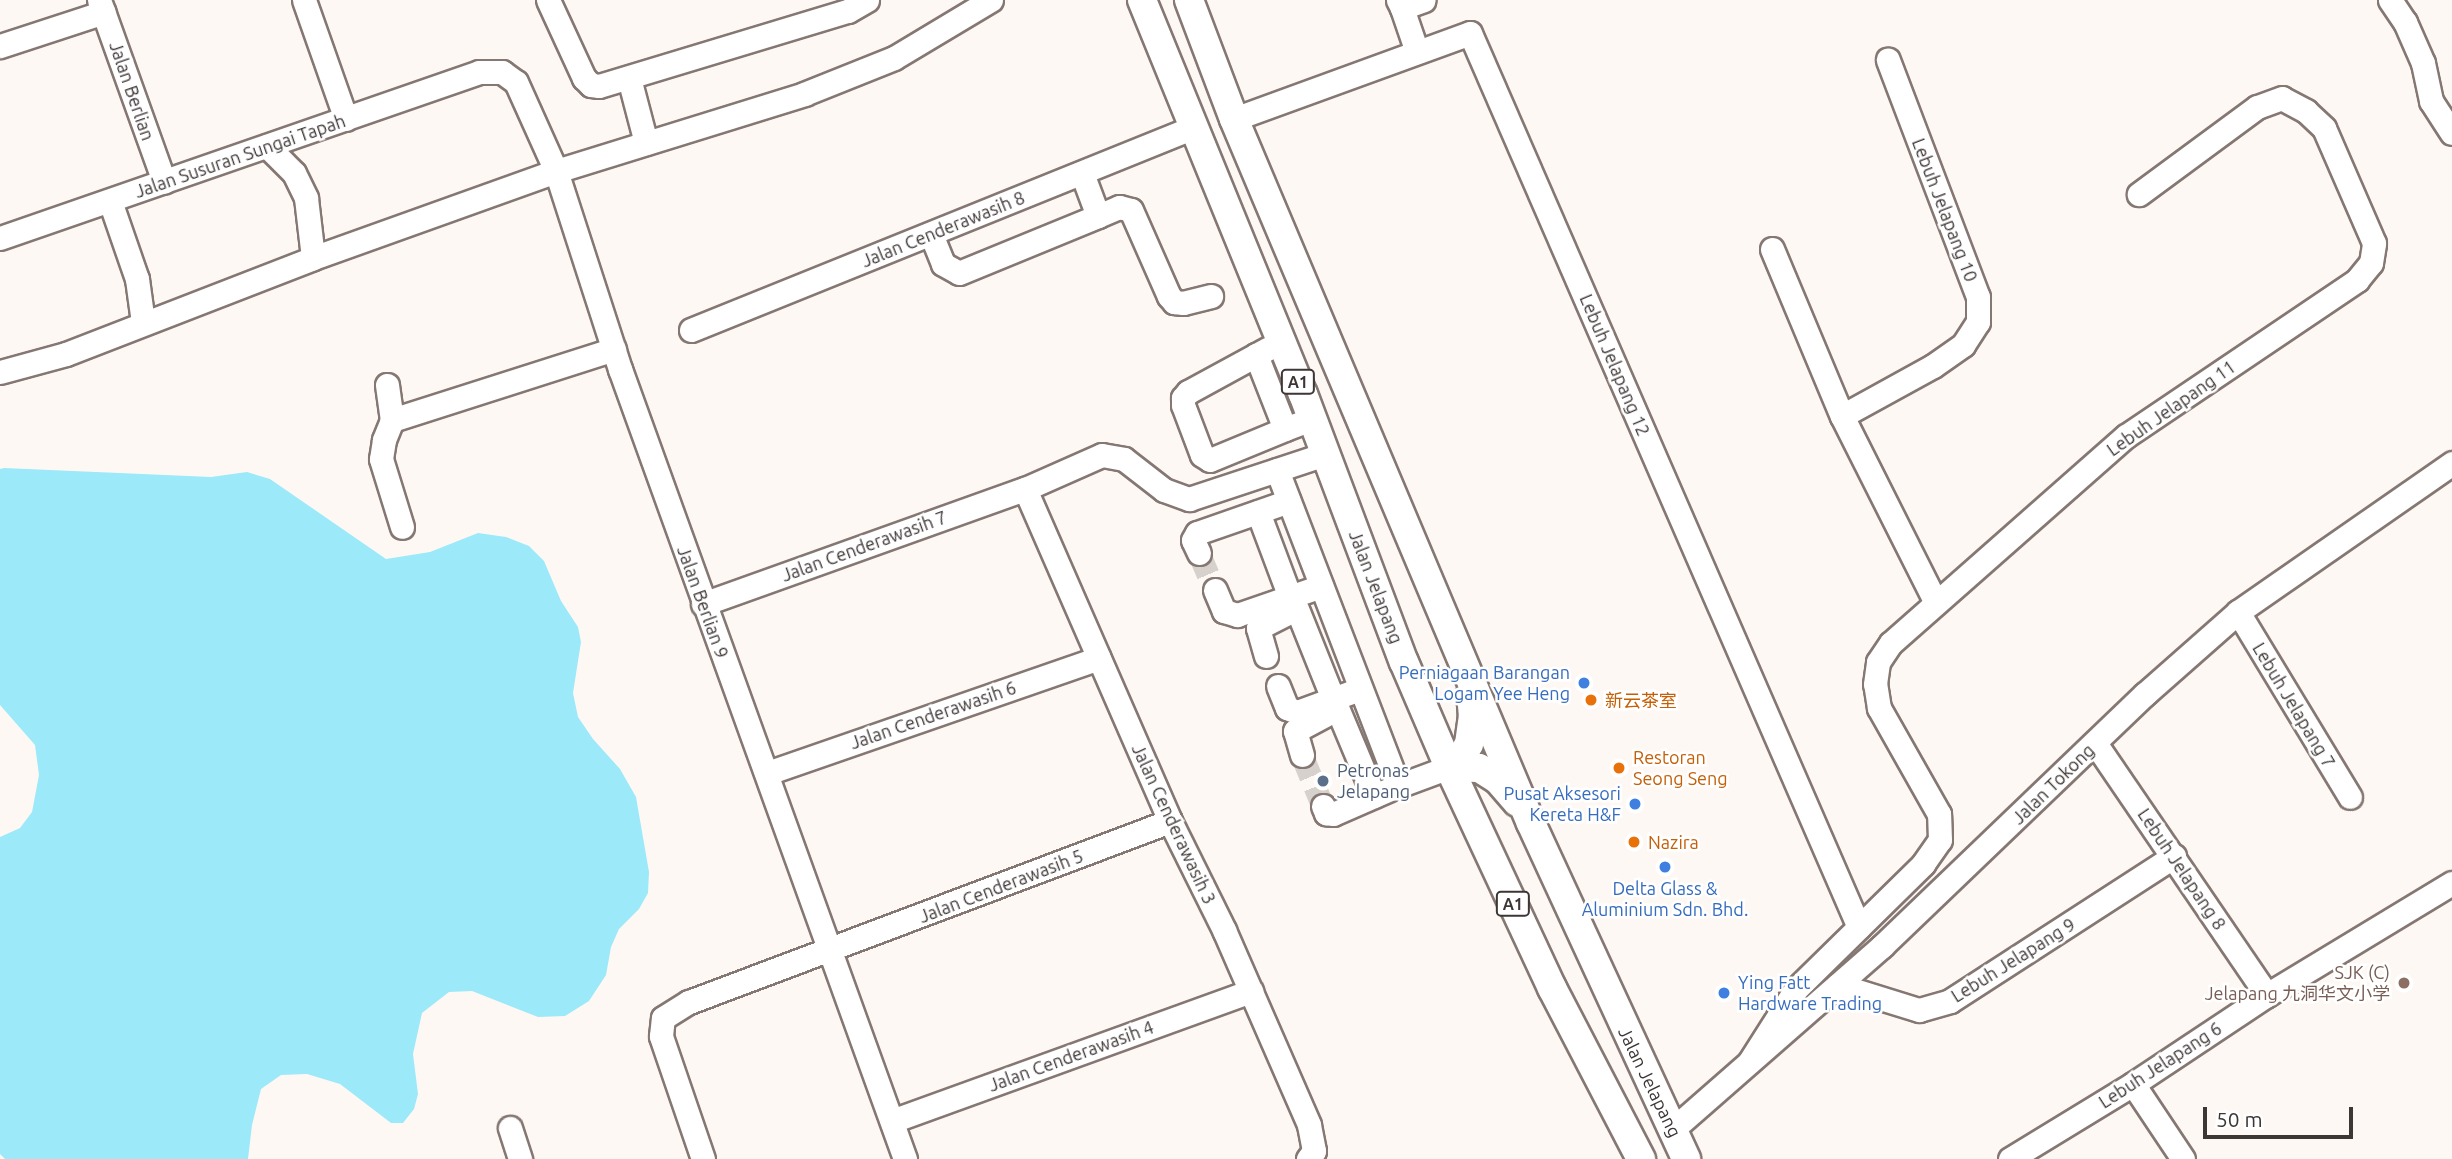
<!DOCTYPE html>
<meta charset="utf-8">
<style>
body{margin:0}
#map{position:relative;width:2452px;height:1159px;overflow:hidden;background:#fef8f5;font-family:Ubuntu,"Noto Sans SC",sans-serif}
div>[style]{position:absolute}
.water>*{inset:0;background:#9ce9f9}
.minor-tunnel>*{height:23px;margin-top:-11.5px;transform-origin:0;background:repeating-linear-gradient(90deg,#d7d1ce 0 23px,transparent 0 34px)}
.roads{filter:drop-shadow(2px 0 #857772) drop-shadow(-2px 0 #857772) drop-shadow(0 2px #857772) drop-shadow(0 -2px #857772)}
.minor>*{height:23px;margin:-11.5px;padding:0 11.5px;transform-origin:11.5px;border-radius:11.5px;background:#fff}
.major>*{height:28px;margin:-14px;padding:0 14px;transform-origin:14px;border-radius:14px;background:#fff}
.dots>*{width:19px;height:19px;translate:-50% -50%;box-sizing:border-box;border:4px solid #fff;border-radius:50%}
span{translate:-50% -50%;white-space:nowrap;text-align:center;line-height:1.15;-webkit-text-stroke:5px #fff;paint-order:stroke}
.shield-label span{padding:2px 5px;background:#fff;border:2px solid;border-radius:5px;-webkit-text-stroke-width:0}
.shield-label{font-size:16px;color:#3c3634;font-weight:700}
.street-label{font-size:18px;color:#3c3634}
.shop-label{font-size:18px;color:#366cbe}
.right{translate:-100% -50%;text-align:right}
.left{translate:0 -50%;text-align:left}
.food-label{font-size:18px;color:#c56008}
.service-label{font-size:18px;color:#4e5e75}
.education-label{font-size:18px;color:#785e54}
.scale{position:absolute;left:2203px;top:1107px;width:150px;height:32px;box-sizing:border-box;border:4px solid #3c3634;border-top:0;padding-left:9px;font-size:21px;line-height:24px;white-space:nowrap;color:#3c3634;-webkit-text-stroke:5px #fff;paint-order:stroke}
</style>
<div id="map">
<div class="water">
<div style="clip-path:polygon(4px 468px,211px 477px,247px 472px,270px 479px,386px 559px,430px 552px,478px 533px,506px 537px,529px 546px,544px 561px,561px 601px,578px 627px,581px 642px,573px 693px,578px 717px,593px 739px,620px 769px,636px 797px,649px 872px,648px 893px,639px 909px,619px 929px,611px 947px,606px 975px,589px 1001px,565px 1016px,538px 1017px,472px 991px,449px 992px,422px 1013px,413px 1054px,418px 1094px,414px 1109px,403px 1123px,391px 1123px,340px 1084px,307px 1074px,281px 1075px,261px 1089px,252px 1125px,248px 1159px,5px 1159px,0 1154px,0 837px,20px 828px,32px 812px,39px 775px,35px 745px,0 705px,0 469px)"></div>
</div>
<div class="minor-tunnel">
<div style="left:1199px;top:553px;width:40px;rotate:66.6deg"></div>
<div style="left:1302px;top:755px;width:55px;rotate:67.6deg"></div>
</div>
<div class="roads">
<div class="minor">
<div style="left:99px;top:0;width:193px;rotate:70.3deg"></div>
<div style="left:304px;top:0;width:126px;rotate:70.6deg"></div>
<div style="left:548px;top:0;width:86px;rotate:65.2deg"></div>
<div style="left:584px;top:78px;width:10px;rotate:45deg"></div>
<div style="left:591px;top:85px;width:8px;rotate:7deg"></div>
<div style="left:599px;top:86px;width:260px;rotate:-16.8deg"></div>
<div style="left:848px;top:11px;width:22px;rotate:-30deg"></div>
<div style="left:1398px;top:0;width:9px;rotate:63deg"></div>
<div style="left:1402px;top:8px;width:23px;rotate:-20deg"></div>
<div style="left:2390px;top:0;width:27px;rotate:56deg"></div>
<div style="left:2405px;top:22px;width:45px;rotate:66.3deg"></div>
<div style="left:2423px;top:63px;width:39px;rotate:78deg"></div>
<div style="left:2431px;top:101px;width:38px;rotate:57deg"></div>
<div style="left:1402px;top:8px;width:46px;rotate:71.2deg"></div>
<div style="left:0;top:46px;width:109px;rotate:-18.1deg"></div>
<div style="left:629px;top:78px;width:67px;rotate:75.3deg"></div>
<div style="left:1234px;top:119px;width:251px;rotate:-20deg"></div>
<div style="left:1470px;top:33px;width:975px;rotate:66.49deg"></div>
<div style="left:267px;top:146px;width:38px;rotate:45deg"></div>
<div style="left:294px;top:173px;width:28px;rotate:64deg"></div>
<div style="left:306px;top:198px;width:60px;rotate:83.3deg"></div>
<div style="left:110px;top:201px;width:83px;rotate:70.9deg"></div>
<div style="left:137px;top:279px;width:43px;rotate:82.1deg"></div>
<div style="left:1098px;top:216px;width:23px;rotate:-23deg"></div>
<div style="left:1119px;top:207px;width:12px;rotate:14deg"></div>
<div style="left:1131px;top:210px;width:94px;rotate:66.2deg"></div>
<div style="left:1169px;top:296px;width:8px;rotate:50deg"></div>
<div style="left:1174px;top:302px;width:9px;rotate:6deg"></div>
<div style="left:1183px;top:303px;width:29px;rotate:-14deg"></div>
<div style="left:931px;top:234px;width:32px;rotate:68deg"></div>
<div style="left:943px;top:264px;width:18px;rotate:29deg"></div>
<div style="left:959px;top:273px;width:150px;rotate:-22.3deg"></div>
<div style="left:1098px;top:216px;width:46px;rotate:-110.4deg"></div>
<div style="left:0;top:238px;width:507px;rotate:-19.11deg"></div>
<div style="left:479px;top:72px;width:23px"></div>
<div style="left:502px;top:72px;width:17px;rotate:36deg"></div>
<div style="left:516px;top:82px;width:98px;rotate:65.8deg"></div>
<div style="left:556px;top:171px;width:208px;rotate:72.1deg"></div>
<div style="left:620px;top:369px;width:840px;rotate:70.16deg"></div>
<div style="left:1772px;top:249px;width:181px;rotate:67.3deg"></div>
<div style="left:1842px;top:416px;width:207px;rotate:63.3deg"></div>
<div style="left:691px;top:330px;width:542px;rotate:-21.98deg"></div>
<div style="left:1267px;top:349px;width:13px;rotate:151deg"></div>
<div style="left:1256px;top:355px;width:79px;rotate:68.6deg"></div>
<div style="left:1285px;top:429px;width:14px;rotate:-21deg"></div>
<div style="left:1256px;top:355px;width:77px;rotate:151.4deg"></div>
<div style="left:1188px;top:392px;width:8px;rotate:130deg"></div>
<div style="left:1183px;top:398px;width:7px;rotate:90deg"></div>
<div style="left:1183px;top:405px;width:53px;rotate:69.2deg"></div>
<div style="left:1202px;top:455px;width:9px;rotate:32deg"></div>
<div style="left:1210px;top:460px;width:81px;rotate:-22.5deg"></div>
<div style="left:0;top:372px;width:68px;rotate:-15.3deg"></div>
<div style="left:66px;top:354px;width:265px;rotate:-21.2deg"></div>
<div style="left:313px;top:258px;width:258px;rotate:-19.7deg"></div>
<div style="left:556px;top:171px;width:260px;rotate:-17.2deg"></div>
<div style="left:804px;top:94px;width:97px;rotate:-21.8deg"></div>
<div style="left:894px;top:58px;width:113px;rotate:-30.9deg"></div>
<div style="left:387px;top:385px;width:35px;rotate:82deg"></div>
<div style="left:392px;top:420px;width:22px;rotate:112deg"></div>
<div style="left:384px;top:440px;width:19px;rotate:99deg"></div>
<div style="left:381px;top:459px;width:71px;rotate:72.8deg"></div>
<div style="left:1842px;top:416px;width:104px;rotate:-28.8deg"></div>
<div style="left:1933px;top:366px;width:37px;rotate:-35deg"></div>
<div style="left:1963px;top:345px;width:27px;rotate:-57deg"></div>
<div style="left:1978px;top:322px;width:25px;rotate:-90deg"></div>
<div style="left:1978px;top:297px;width:254px;rotate:-110.8deg"></div>
<div style="left:392px;top:420px;width:233px;rotate:-17.7deg"></div>
<div style="left:1277px;top:470px;width:338px;rotate:69deg"></div>
<div style="left:1398px;top:786px;width:54px;rotate:-20.4deg"></div>
<div style="left:1025px;top:489px;width:362px;rotate:66.4deg"></div>
<div style="left:1170px;top:821px;width:122px;rotate:63.6deg"></div>
<div style="left:1224px;top:930px;width:213px;rotate:66.4deg"></div>
<div style="left:1309px;top:1125px;width:26px;rotate:79deg"></div>
<div style="left:1314px;top:1151px;width:10px;rotate:127deg"></div>
<div style="left:1258px;top:512px;width:91px;rotate:69.4deg"></div>
<div style="left:1199px;top:553px;width:14px;rotate:-115deg"></div>
<div style="left:1193px;top:540px;width:8px;rotate:-60deg"></div>
<div style="left:1197px;top:533px;width:97px;rotate:-19.2deg"></div>
<div style="left:1215px;top:590px;width:23px;rotate:67deg"></div>
<div style="left:1224px;top:611px;width:14px;rotate:17deg"></div>
<div style="left:1237px;top:615px;width:89px;rotate:-19deg"></div>
<div style="left:703px;top:604px;width:342px;rotate:-19.7deg"></div>
<div style="left:1025px;top:489px;width:84px;rotate:-23.8deg"></div>
<div style="left:1102px;top:455px;width:22px;rotate:10deg"></div>
<div style="left:1124px;top:459px;width:51px;rotate:37.8deg"></div>
<div style="left:1164px;top:490px;width:27px;rotate:20deg"></div>
<div style="left:1189px;top:499px;width:143px;rotate:-18.3deg"></div>
<div style="left:1297px;top:609px;width:97px;rotate:68.2deg"></div>
<div style="left:2238px;top:612px;width:216px;rotate:58.8deg"></div>
<div style="left:1266px;top:656px;width:29px;rotate:-106deg"></div>
<div style="left:1258px;top:628px;width:37px;rotate:-27deg"></div>
<div style="left:1278px;top:686px;width:24px;rotate:68deg"></div>
<div style="left:1287px;top:708px;width:11px;rotate:22deg"></div>
<div style="left:1297px;top:712px;width:67px;rotate:-20.1deg"></div>
<div style="left:1338px;top:710px;width:93px;rotate:67.3deg"></div>
<div style="left:2095px;top:743px;width:305px;rotate:55.7deg"></div>
<div style="left:1302px;top:755px;width:25px;rotate:-106deg"></div>
<div style="left:1295px;top:731px;width:34px;rotate:-28deg"></div>
<div style="left:767px;top:773px;width:351px;rotate:-19.1deg"></div>
<div style="left:1323px;top:806px;width:8px;rotate:67deg"></div>
<div style="left:1326px;top:813px;width:7px;rotate:8deg"></div>
<div style="left:1333px;top:814px;width:60px;rotate:-23.6deg"></div>
<div style="left:1838px;top:985px;width:85px;rotate:17.2deg"></div>
<div style="left:1919px;top:1010px;width:32px;rotate:-16deg"></div>
<div style="left:1950px;top:1001px;width:267px;rotate:-32.9deg"></div>
<div style="left:1750px;top:1061px;width:84px;rotate:-57.6deg"></div>
<div style="left:1795px;top:990px;width:180px;rotate:-44.5deg"></div>
<div style="left:1923px;top:864px;width:29px;rotate:-55deg"></div>
<div style="left:1940px;top:840px;width:26px;rotate:-92deg"></div>
<div style="left:1939px;top:814px;width:122px;rotate:-119.5deg"></div>
<div style="left:1879px;top:708px;width:24px;rotate:-99deg"></div>
<div style="left:1875px;top:684px;width:22px;rotate:-82deg"></div>
<div style="left:1878px;top:662px;width:23px;rotate:-56deg"></div>
<div style="left:1891px;top:643px;width:313px;rotate:-41.4deg"></div>
<div style="left:2126px;top:436px;width:279px;rotate:-34deg"></div>
<div style="left:2357px;top:280px;width:22px;rotate:-51deg"></div>
<div style="left:2371px;top:263px;width:20px;rotate:-81deg"></div>
<div style="left:2374px;top:243px;width:125px;rotate:-113.5deg"></div>
<div style="left:2324px;top:128px;width:25px;rotate:-137deg"></div>
<div style="left:2306px;top:111px;width:27px;rotate:-152deg"></div>
<div style="left:2282px;top:98px;width:27px;rotate:160deg"></div>
<div style="left:2257px;top:107px;width:147px;rotate:143.6deg"></div>
<div style="left:2133px;top:1084px;width:90px;rotate:56.3deg"></div>
<div style="left:892px;top:1121px;width:382px;rotate:-19.9deg"></div>
<div style="left:510px;top:1128px;width:33px;rotate:72deg"></div>
<div style="left:1673px;top:1129px;width:278px;rotate:-41.2deg"></div>
<div style="left:1882px;top:946px;width:364px;rotate:-43.8deg"></div>
<div style="left:2145px;top:694px;width:124px;rotate:-41.4deg"></div>
<div style="left:2238px;top:612px;width:261px;rotate:-34.8deg"></div>
<div style="left:703px;top:1159px;width:130px;rotate:-108.9deg"></div>
<div style="left:661px;top:1036px;width:18px;rotate:-84deg"></div>
<div style="left:663px;top:1018px;width:31px;rotate:-32deg"></div>
<div style="left:689px;top:1002px;width:514px;rotate:-20.62deg"></div>
<div style="left:2010px;top:1159px;width:144px;rotate:-31.4deg"></div>
<div style="left:2133px;top:1084px;width:161px;rotate:-33.6deg"></div>
<div style="left:2267px;top:995px;width:216px;rotate:-31.2deg"></div>
</div>
<div class="major">
<div style="left:1142px;top:0;width:426px;rotate:67.8deg"></div>
<div style="left:1303px;top:394px;width:286px;rotate:69.4deg"></div>
<div style="left:1404px;top:662px;width:114px;rotate:66.8deg"></div>
<div style="left:1449px;top:767px;width:244px;rotate:65deg"></div>
<div style="left:1552px;top:988px;width:193px;rotate:62.5deg"></div>
<div style="left:1189px;top:0;width:127px;rotate:69.3deg"></div>
<div style="left:1234px;top:119px;width:764px;rotate:67.13deg"></div>
<div style="left:1531px;top:823px;width:370px;rotate:65.2deg"></div>
<div style="left:1449px;top:767px;width:14px;rotate:-36deg"></div>
<div style="left:1460px;top:759px;width:17px;rotate:-59deg"></div>
<div style="left:1469px;top:744px;width:27px;rotate:-82deg"></div>
<div style="left:1473px;top:717px;width:23px;rotate:-95deg"></div>
<div style="left:1449px;top:767px;width:30px;rotate:2deg"></div>
<div style="left:1479px;top:768px;width:22px;rotate:32deg"></div>
<div style="left:1498px;top:780px;width:29px;rotate:49deg"></div>
</div>
</div>
<div class="dots">
<div style="left:1584px;top:683px;background:#3f7fe0"></div>
<div style="left:1591px;top:700px;background:#e8710a"></div>
<div style="left:1619px;top:768px;background:#e8710a"></div>
<div style="left:1323px;top:781px;background:#5c6f8a"></div>
<div style="left:1635px;top:804px;background:#3f7fe0"></div>
<div style="left:1634px;top:842px;background:#e8710a"></div>
<div style="left:1665px;top:867px;background:#3f7fe0"></div>
<div style="left:2404px;top:983px;background:#8d6e63"></div>
<div style="left:1724px;top:993px;background:#3f7fe0"></div>
</div>
<div class="shield-label">
<span style="left:1298px;top:382px">A1</span>
<span style="left:1513px;top:904px">A1</span>
</div>
<div class="street-label">
<span style="left:132px;top:91px;rotate:71deg">Jalan Berlian</span>
<span style="left:240px;top:156px;rotate:-19deg">Jalan Susuran Sungai Tapah</span>
<span style="left:1945px;top:210px;rotate:69deg">Lebuh Jelapang 10</span>
<span style="left:943px;top:229px;rotate:-22deg">Jalan Cenderawasih 8</span>
<span style="left:1615px;top:365px;rotate:67deg">Lebuh Jelapang 12</span>
<span style="left:2171px;top:408px;rotate:-35deg">Lebuh Jelapang 11</span>
<span style="left:864px;top:546px;rotate:-20deg">Jalan Cenderawasih 7</span>
<span style="left:1376px;top:587px;rotate:69deg">Jalan Jelapang</span>
<span style="left:703px;top:602px;rotate:70deg">Jalan Berlian 9</span>
<span style="left:2294px;top:705px;rotate:59deg">Lebuh Jelapang 7</span>
<span style="left:933px;top:715px;rotate:-19deg">Jalan Cenderawasih 6</span>
<span style="left:2053px;top:784px;rotate:-44deg">Jalan Tokong</span>
<span style="left:1174px;top:824px;rotate:65deg">Jalan Cenderawasih 3</span>
<span style="left:2182px;top:869px;rotate:56deg">Lebuh Jelapang 8</span>
<span style="left:1001px;top:886px;rotate:-21deg">Jalan Cenderawasih 5</span>
<span style="left:2013px;top:960px;rotate:-32deg">Lebuh Jelapang 9</span>
<span style="left:1071px;top:1056px;rotate:-20deg">Jalan Cenderawasih 4</span>
<span style="left:2160px;top:1065px;rotate:-33deg">Lebuh Jelapang 6</span>
<span style="left:1650px;top:1082px;rotate:64deg">Jalan Jelapang</span>
</div>
<div class="shop-label">
<span class="right" style="left:1570px;top:683px">Perniagaan Barangan<br>Logam Yee Heng</span>
<span class="right" style="left:1621px;top:804px">Pusat Aksesori<br>Kereta H&amp;F</span>
<span style="left:1665px;top:899px">Delta Glass &amp;<br>Aluminium Sdn. Bhd.</span>
<span class="left" style="left:1738px;top:993px">Ying Fatt<br>Hardware Trading</span>
</div>
<div class="food-label">
<span class="left" style="left:1605px;top:700px">新云茶室</span>
<span class="left" style="left:1633px;top:768px">Restoran<br>Seong Seng</span>
<span class="left" style="left:1648px;top:842px">Nazira</span>
</div>
<div class="service-label">
<span class="left" style="left:1337px;top:781px">Petronas<br>Jelapang</span>
</div>
<div class="education-label">
<span class="right" style="left:2390px;top:983px">SJK (C)<br>Jelapang 九洞华文小学</span>
</div>
<div class="scale">50 m</div>
</div>
